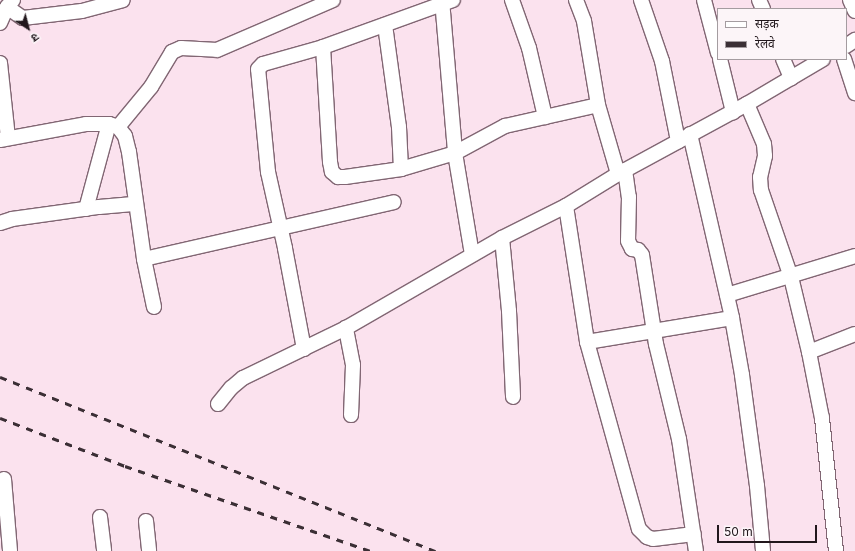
<!DOCTYPE html>
<meta charset="utf-8">
<style>
body{margin:0}
#map{position:relative;width:855px;height:551px;overflow:hidden;background:#fbe2ee;font-family:Inter,"Noto Sans Devanagari",sans-serif}
div>[style]{position:absolute}
.roads{filter:drop-shadow(1px 0 #816673) drop-shadow(-1px 0 #816673) drop-shadow(0 1px #816673) drop-shadow(0 -1px #816673)}
.street>*{height:14px;margin:-7px;padding:0 7px;transform-origin:7px;border-radius:7px;background:#fff}
.rail>*{height:3px;margin-top:-1.5px;transform-origin:0;background:repeating-linear-gradient(90deg,#3b2f35 0 7px,transparent 0 14px)}
span{translate:-50% -50%;white-space:nowrap;text-align:center;line-height:1.15;-webkit-text-stroke:3px #fcf5f8;paint-order:stroke}
.legend{position:absolute;left:717px;top:8px;width:130px;height:52px;box-sizing:border-box;background:#fcf5f8;border:1px solid #a49ca0;margin:0;padding:5px 7px;list-style:none;font-size:12px;color:#21171c}
.legend li{display:flex;align-items:center;gap:8px;height:20px}
.legend b{width:20px;border:1px solid #a49ca0}
.north{position:absolute;left:8px;top:8px;width:40px;height:40px;-webkit-text-stroke:3px #fcf5f8;paint-order:stroke;rotate:144deg;font-size:11px;font-weight:700;line-height:16px;text-align:center;color:#21171c}
.north::after{content:'';display:block;margin:auto;width:14px;height:18px;background:#21171c;clip-path:polygon(50% 0,100% 100%,50% 72%,0 100%)}
.scale{position:absolute;left:717px;top:525px;width:100px;height:18px;box-sizing:border-box;border:2px solid #21171c;border-top:0;padding-left:5px;font-size:12px;line-height:14px;white-space:nowrap;color:#21171c;-webkit-text-stroke:3px #fcf5f8;paint-order:stroke}
</style>
<div id="map">
<div class="roads">
<div class="street">
<div style="left:13px;top:0;width:9px;rotate:131deg"></div>
<div style="left:7px;top:7px;width:19px;rotate:35deg"></div>
<div style="left:23px;top:18px;width:59px;rotate:-6.8deg"></div>
<div style="left:82px;top:11px;width:42px;rotate:-15deg"></div>
<div style="left:442px;top:0;width:154px;rotate:85.1deg"></div>
<div style="left:455px;top:153px;width:103px;rotate:80.5deg"></div>
<div style="left:512px;top:0;width:51px;rotate:70.5deg"></div>
<div style="left:529px;top:48px;width:71px;rotate:76.9deg"></div>
<div style="left:576px;top:0;width:22px;rotate:69deg"></div>
<div style="left:584px;top:21px;width:85px;rotate:80.5deg"></div>
<div style="left:598px;top:105px;width:72px;rotate:73.8deg"></div>
<div style="left:641px;top:0;width:65px;rotate:71deg"></div>
<div style="left:662px;top:61px;width:82px;rotate:78.7deg"></div>
<div style="left:704px;top:0;width:55px;rotate:75.2deg"></div>
<div style="left:759px;top:0;width:10px;rotate:66deg"></div>
<div style="left:850px;top:0;width:12px;rotate:66deg"></div>
<div style="left:0;top:23px;width:17px;rotate:-66deg"></div>
<div style="left:385px;top:25px;width:103px;rotate:82.2deg"></div>
<div style="left:399px;top:127px;width:42px;rotate:87.3deg"></div>
<div style="left:846px;top:46px;width:11px;rotate:-34deg"></div>
<div style="left:323px;top:47px;width:115px;rotate:86.5deg"></div>
<div style="left:330px;top:162px;width:10px;rotate:79deg"></div>
<div style="left:332px;top:172px;width:8px;rotate:40deg"></div>
<div style="left:338px;top:177px;width:7px"></div>
<div style="left:345px;top:177px;width:57px;rotate:-8.1deg"></div>
<div style="left:401px;top:169px;width:56px;rotate:-16.5deg"></div>
<div style="left:455px;top:153px;width:57px;rotate:-28.4deg"></div>
<div style="left:505px;top:126px;width:95px;rotate:-12.7deg"></div>
<div style="left:720px;top:59px;width:55px;rotate:76.2deg"></div>
<div style="left:783px;top:59px;width:21px;rotate:67deg"></div>
<div style="left:844px;top:59px;width:36px;rotate:72deg"></div>
<div style="left:0;top:63px;width:75px;rotate:83.9deg"></div>
<div style="left:747px;top:104px;width:43px;rotate:67deg"></div>
<div style="left:764px;top:144px;width:12px;rotate:85deg"></div>
<div style="left:765px;top:156px;width:22px;rotate:103deg"></div>
<div style="left:760px;top:177px;width:13px;rotate:86deg"></div>
<div style="left:761px;top:190px;width:92px;rotate:71deg"></div>
<div style="left:791px;top:277px;width:77px;rotate:76.5deg"></div>
<div style="left:809px;top:352px;width:67px;rotate:78.9deg"></div>
<div style="left:822px;top:418px;width:134px;rotate:84deg"></div>
<div style="left:118px;top:127px;width:52px;rotate:-50.5deg"></div>
<div style="left:151px;top:87px;width:41px;rotate:-59deg"></div>
<div style="left:172px;top:52px;width:10px;rotate:-24deg"></div>
<div style="left:181px;top:48px;width:36px;rotate:3deg"></div>
<div style="left:217px;top:50px;width:126px;rotate:-23.3deg"></div>
<div style="left:690px;top:134px;width:189px;rotate:77.1deg"></div>
<div style="left:732px;top:318px;width:58px;rotate:80deg"></div>
<div style="left:742px;top:375px;width:112px;rotate:82.3deg"></div>
<div style="left:757px;top:486px;width:65px;rotate:84.7deg"></div>
<div style="left:0;top:140px;width:87px;rotate:-10.5deg"></div>
<div style="left:86px;top:124px;width:23px"></div>
<div style="left:109px;top:124px;width:9px;rotate:18deg"></div>
<div style="left:118px;top:127px;width:11px;rotate:52deg"></div>
<div style="left:125px;top:136px;width:16px;rotate:76deg"></div>
<div style="left:129px;top:152px;width:108px;rotate:82deg"></div>
<div style="left:144px;top:259px;width:49px;rotate:78.2deg"></div>
<div style="left:625px;top:170px;width:27px;rotate:82deg"></div>
<div style="left:629px;top:197px;width:44px;rotate:91.3deg"></div>
<div style="left:628px;top:241px;width:9px;rotate:63deg"></div>
<div style="left:632px;top:249px;width:6px;rotate:9deg"></div>
<div style="left:638px;top:250px;width:6px;rotate:51deg"></div>
<div style="left:642px;top:255px;width:90px;rotate:81.1deg"></div>
<div style="left:656px;top:344px;width:98px;rotate:76.4deg"></div>
<div style="left:679px;top:439px;width:113px;rotate:81.4deg"></div>
<div style="left:566px;top:206px;width:138px;rotate:81.2deg"></div>
<div style="left:587px;top:342px;width:194px;rotate:74.5deg"></div>
<div style="left:639px;top:529px;width:11px;rotate:45deg"></div>
<div style="left:647px;top:537px;width:6px;rotate:18deg"></div>
<div style="left:653px;top:539px;width:41px;rotate:-7deg"></div>
<div style="left:86px;top:209px;width:88px;rotate:-74.9deg"></div>
<div style="left:0;top:223px;width:13px;rotate:-18deg"></div>
<div style="left:12px;top:219px;width:88px;rotate:-7.9deg"></div>
<div style="left:99px;top:207px;width:37px;rotate:-5deg"></div>
<div style="left:502px;top:238px;width:73px;rotate:84.5deg"></div>
<div style="left:509px;top:311px;width:86px;rotate:87.3deg"></div>
<div style="left:144px;top:259px;width:256px;rotate:-12.8deg"></div>
<div style="left:727px;top:295px;width:134px;rotate:-16.9deg"></div>
<div style="left:587px;top:342px;width:147px;rotate:-9.4deg"></div>
<div style="left:304px;top:349px;width:103px;rotate:-100.7deg"></div>
<div style="left:285px;top:248px;width:78px;rotate:-102.6deg"></div>
<div style="left:268px;top:172px;width:103px;rotate:-95.5deg"></div>
<div style="left:258px;top:69px;width:7px;rotate:-45deg"></div>
<div style="left:263px;top:64px;width:62px;rotate:-15.8deg"></div>
<div style="left:323px;top:47px;width:138px;rotate:-19.9deg"></div>
<div style="left:809px;top:352px;width:49px;rotate:-21.4deg"></div>
<div style="left:218px;top:404px;width:21px;rotate:-51deg"></div>
<div style="left:231px;top:388px;width:16px;rotate:-40deg"></div>
<div style="left:243px;top:378px;width:114px;rotate:-25.9deg"></div>
<div style="left:351px;top:415px;width:50px;rotate:-87.7deg"></div>
<div style="left:353px;top:365px;width:38px;rotate:-101deg"></div>
<div style="left:346px;top:328px;width:180px;rotate:-30deg"></div>
<div style="left:502px;top:238px;width:72px;rotate:-26.6deg"></div>
<div style="left:566px;top:206px;width:61px;rotate:-31.6deg"></div>
<div style="left:618px;top:174px;width:147px;rotate:-28.5deg"></div>
<div style="left:747px;top:104px;width:88px;rotate:-30.6deg"></div>
<div style="left:4px;top:479px;width:72px;rotate:85.2deg"></div>
<div style="left:100px;top:517px;width:34px;rotate:83deg"></div>
<div style="left:146px;top:521px;width:30px;rotate:84deg"></div>
</div>
</div>
<div class="rail">
<div style="left:0;top:377px;width:469px;rotate:21.8deg"></div>
<div style="left:0;top:418px;width:134px;rotate:21deg"></div>
<div style="left:125px;top:466px;width:259px;rotate:19.1deg"></div>
</div>
<ul class="legend">
<li><b style="height:5px;background:#fff"></b>सड़क</li>
<li><b style="height:5px;background:#3b2f35"></b>रेलवे</li>
</ul>
<div class="north">उ</div>
<div class="scale">50 m</div>
</div>
